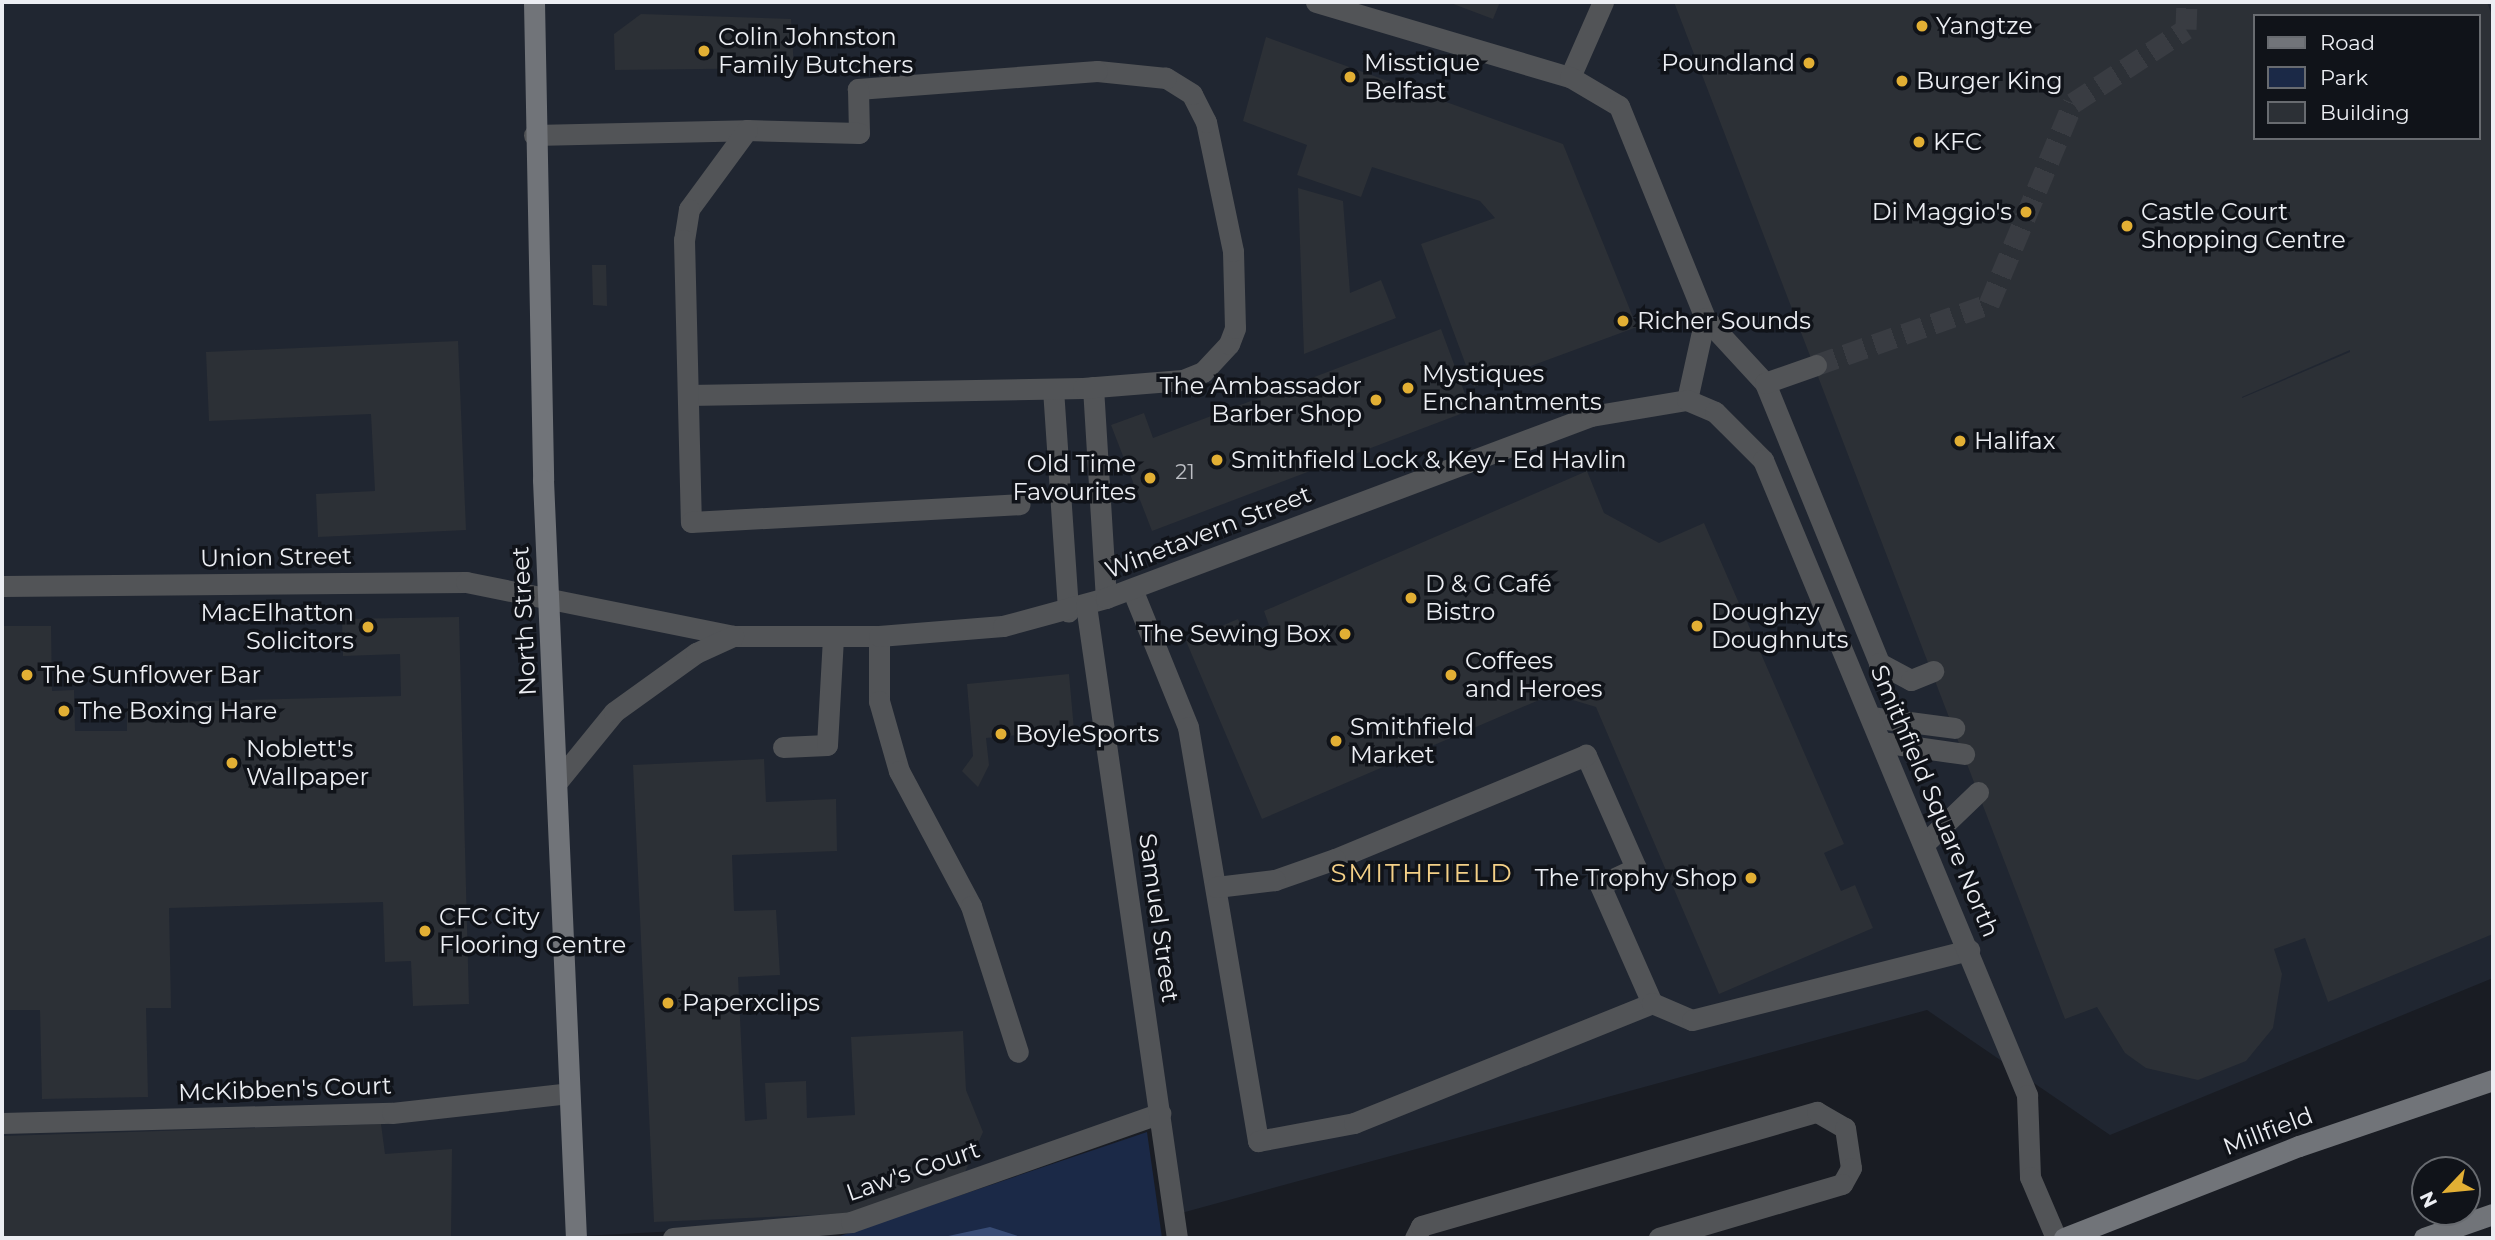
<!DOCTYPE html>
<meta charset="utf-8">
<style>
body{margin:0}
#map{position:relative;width:2495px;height:1240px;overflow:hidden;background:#191c23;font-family:Montserrat,sans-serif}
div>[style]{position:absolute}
.built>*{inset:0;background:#202631}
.green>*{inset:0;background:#1b2947}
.forest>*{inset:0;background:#384c76}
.building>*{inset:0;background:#2c3036}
.street-tunnel>*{height:21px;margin-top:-10.5px;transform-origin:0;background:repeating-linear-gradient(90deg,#393c42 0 21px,transparent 0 31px)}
.lane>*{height:21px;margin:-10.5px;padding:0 10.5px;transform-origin:10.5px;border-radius:10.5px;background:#525457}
.street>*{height:21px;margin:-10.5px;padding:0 10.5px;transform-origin:10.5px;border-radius:10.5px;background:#525457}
.secondary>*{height:21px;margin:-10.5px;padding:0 10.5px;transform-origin:10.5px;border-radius:10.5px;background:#717479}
.dots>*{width:19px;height:19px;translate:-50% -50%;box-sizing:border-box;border:4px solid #101319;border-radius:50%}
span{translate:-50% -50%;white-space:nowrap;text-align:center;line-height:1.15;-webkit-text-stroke:7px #101319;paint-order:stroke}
.number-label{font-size:21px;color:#bcbec4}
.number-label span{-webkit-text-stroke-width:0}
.poi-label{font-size:24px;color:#eceef3}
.left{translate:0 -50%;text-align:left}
.right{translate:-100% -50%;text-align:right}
.street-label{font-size:24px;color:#eceef3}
.neighbourhood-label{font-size:26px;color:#f4d087;letter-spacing:2px}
.frame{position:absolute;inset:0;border:4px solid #eceef3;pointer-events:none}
.legend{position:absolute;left:2253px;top:14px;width:228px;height:126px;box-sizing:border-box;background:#101319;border:2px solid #686b70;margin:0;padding:9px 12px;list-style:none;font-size:21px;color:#eceef3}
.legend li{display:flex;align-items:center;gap:14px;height:35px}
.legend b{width:35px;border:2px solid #686b70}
.north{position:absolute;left:2411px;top:1156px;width:70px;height:70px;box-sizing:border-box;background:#101319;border:2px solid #686b70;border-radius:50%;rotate:244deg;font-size:19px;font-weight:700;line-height:28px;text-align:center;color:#eceef3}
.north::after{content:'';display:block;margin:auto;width:24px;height:32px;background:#e2af34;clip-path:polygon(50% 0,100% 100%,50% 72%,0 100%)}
</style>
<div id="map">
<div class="built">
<div style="clip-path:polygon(evenodd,2px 2px,2493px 2px,2493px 978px,2110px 1135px,1927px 1010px,1174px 1215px,1160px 1114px,851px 1222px,544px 1238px,2px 1238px,2px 2px,2255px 16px,2479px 16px,2479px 138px,2255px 138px,2255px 16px)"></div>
</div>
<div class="green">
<div style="clip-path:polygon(1147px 1132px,1162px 1238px,834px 1238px)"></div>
</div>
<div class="forest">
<div style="clip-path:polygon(990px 1227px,1024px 1238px,939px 1238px)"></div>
</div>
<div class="building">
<div style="clip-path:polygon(1448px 2px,1500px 2px,1493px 19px)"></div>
<div style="clip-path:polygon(evenodd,1674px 2px,2487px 2px,2493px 18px,2493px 934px,2328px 1002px,2305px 938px,2274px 949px,2282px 974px,2273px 1028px,2246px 1061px,2198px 1080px,2146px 1068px,2125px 1053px,2097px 1007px,2065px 1019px,1674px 2px,2255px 16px,2479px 16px,2479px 138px,2255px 138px,2255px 16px,1674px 2px,2350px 350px,2350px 352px,2242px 398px,2242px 397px,2350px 350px)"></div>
<div style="clip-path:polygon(641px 14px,791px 19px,794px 68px,615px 70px,614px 34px)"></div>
<div style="clip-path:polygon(1266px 37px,1563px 144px,1637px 327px,1474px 387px,1421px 244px,1495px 218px,1480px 201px,1372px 167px,1361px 197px,1297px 175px,1307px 145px,1243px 121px)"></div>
<div style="clip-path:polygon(1298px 188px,1343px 201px,1350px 293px,1381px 280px,1396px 318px,1304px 354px)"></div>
<div style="clip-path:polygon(592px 265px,606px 265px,607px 306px,593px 305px)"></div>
<div style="clip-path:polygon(1441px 329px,1471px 410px,1152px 531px,1111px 425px,1144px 413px,1153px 438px)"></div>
<div style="clip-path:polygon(458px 341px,466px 530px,318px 537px,316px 494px,375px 491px,371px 414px,209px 421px,206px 352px)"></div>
<div style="clip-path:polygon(1587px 471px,1604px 513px,1659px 543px,1704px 523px,1844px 844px,1824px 853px,1841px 891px,1855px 885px,1873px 928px,1719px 994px,1596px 707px,1553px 694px,1262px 819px,1186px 641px,1238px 619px,1245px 635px,1269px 625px,1264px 611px)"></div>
<div style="clip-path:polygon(459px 617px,469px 1004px,413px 1006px,411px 961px,385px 962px,383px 902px,169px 908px,171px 1008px,146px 1008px,148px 1097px,42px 1099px,40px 1010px,2px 1010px,2px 626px,51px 626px,52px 691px,74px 690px,75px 731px,127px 731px,127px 703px,401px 696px,400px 654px,343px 656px,342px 619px)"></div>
<div style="clip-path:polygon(1069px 674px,1074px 730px,986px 738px,989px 765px,978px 787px,962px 771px,973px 756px,967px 684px)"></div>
<div style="clip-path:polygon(764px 759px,766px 802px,836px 799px,837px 851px,732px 855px,734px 911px,776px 910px,780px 975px,738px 977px,745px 1121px,767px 1119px,765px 1083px,806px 1081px,807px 1118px,855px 1115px,851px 1037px,963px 1031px,966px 1090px,983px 1132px,965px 1172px,863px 1213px,654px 1222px,633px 765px)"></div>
<div style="clip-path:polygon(381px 1124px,385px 1154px,452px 1149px,451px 1238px,2px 1238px,2px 1136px)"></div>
</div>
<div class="street-tunnel">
<div style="left:1816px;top:365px;width:183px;rotate:-19.4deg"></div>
<div style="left:1989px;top:304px;width:218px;rotate:-67.3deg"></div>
<div style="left:2073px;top:103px;width:135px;rotate:-33.2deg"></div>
<div style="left:2186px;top:29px;width:27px;rotate:-88deg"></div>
</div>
<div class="lane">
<div style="left:1570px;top:77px;width:82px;rotate:-66.3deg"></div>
<div style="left:534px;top:135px;width:213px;rotate:-1.3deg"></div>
<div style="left:1705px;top:318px;width:88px;rotate:47.3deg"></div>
<div style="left:1765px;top:383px;width:302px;rotate:67.8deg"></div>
<div style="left:1879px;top:663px;width:36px;rotate:28deg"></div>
<div style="left:1911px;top:680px;width:24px;rotate:-22deg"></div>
<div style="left:1093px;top:387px;width:211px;rotate:86.5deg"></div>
<div style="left:1053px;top:389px;width:223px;rotate:86.1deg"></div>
<div style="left:688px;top:395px;width:395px;rotate:-1deg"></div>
<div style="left:1083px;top:388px;width:100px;rotate:-4.6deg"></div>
<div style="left:1183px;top:380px;width:22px;rotate:-22deg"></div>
<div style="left:1203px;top:372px;width:38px;rotate:-47deg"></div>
<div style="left:1229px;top:344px;width:17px;rotate:-69deg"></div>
<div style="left:1235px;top:328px;width:77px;rotate:-91.5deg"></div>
<div style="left:1233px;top:251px;width:132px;rotate:-101.8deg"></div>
<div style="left:1206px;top:122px;width:31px;rotate:-117deg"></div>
<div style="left:1192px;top:94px;width:31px;rotate:-148deg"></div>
<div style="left:1166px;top:78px;width:69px;rotate:-174.2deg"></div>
<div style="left:1097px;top:71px;width:240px;rotate:175.7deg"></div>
<div style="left:858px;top:89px;width:44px;rotate:88.7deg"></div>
<div style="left:859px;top:133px;width:112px;rotate:-178.5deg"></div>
<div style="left:747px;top:130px;width:98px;rotate:126.3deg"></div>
<div style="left:689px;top:209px;width:31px;rotate:99deg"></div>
<div style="left:684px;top:240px;width:282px;rotate:88.6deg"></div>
<div style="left:691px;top:522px;width:329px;rotate:-3.1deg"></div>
<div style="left:1132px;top:589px;width:149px;rotate:67.9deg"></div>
<div style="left:1188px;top:727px;width:420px;rotate:80.4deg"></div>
<div style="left:1258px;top:1141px;width:98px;rotate:-10.6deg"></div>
<div style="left:1354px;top:1123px;width:321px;rotate:-21.9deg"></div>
<div style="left:1652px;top:1003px;width:129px;rotate:-113.8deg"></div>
<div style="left:1600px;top:885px;width:40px;rotate:-25deg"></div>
<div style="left:1636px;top:868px;width:124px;rotate:-113.9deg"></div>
<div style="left:1586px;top:755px;width:272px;rotate:157.5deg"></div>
<div style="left:1335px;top:859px;width:64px;rotate:160.7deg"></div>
<div style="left:1275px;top:880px;width:59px;rotate:173.2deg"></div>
<div style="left:879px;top:636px;width:65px;rotate:90deg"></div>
<div style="left:879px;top:701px;width:73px;rotate:74.1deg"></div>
<div style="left:899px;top:771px;width:153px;rotate:61.9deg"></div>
<div style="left:971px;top:906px;width:153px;rotate:72.2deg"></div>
<div style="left:1871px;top:717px;width:84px;rotate:7.5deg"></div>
<div style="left:1881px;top:742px;width:84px;rotate:8.2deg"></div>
<div style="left:783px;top:747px;width:44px;rotate:-2.6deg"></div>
<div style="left:827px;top:745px;width:109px;rotate:-86.8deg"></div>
<div style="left:1924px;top:844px;width:75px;rotate:-43.9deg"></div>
<div style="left:1652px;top:1003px;width:43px;rotate:23deg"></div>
<div style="left:1692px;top:1020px;width:286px;rotate:-14.2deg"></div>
<div style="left:673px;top:1238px;width:179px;rotate:-5.1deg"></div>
<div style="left:851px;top:1222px;width:328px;rotate:-19.4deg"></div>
<div style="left:1415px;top:1238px;width:13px;rotate:-63deg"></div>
<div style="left:1421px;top:1226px;width:412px;rotate:-16.1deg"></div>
<div style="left:1817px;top:1112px;width:32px;rotate:30deg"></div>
<div style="left:1845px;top:1128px;width:40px;rotate:81.5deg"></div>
<div style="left:1851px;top:1168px;width:18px;rotate:119deg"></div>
<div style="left:1842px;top:1184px;width:191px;rotate:163.6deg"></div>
</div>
<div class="street">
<div style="left:1316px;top:2px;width:265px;rotate:16.5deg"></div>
<div style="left:1570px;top:77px;width:57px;rotate:30.6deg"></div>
<div style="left:1619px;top:106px;width:229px;rotate:67.9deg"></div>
<div style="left:1705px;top:318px;width:84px;rotate:102.4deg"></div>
<div style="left:1765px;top:383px;width:54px;rotate:-19.4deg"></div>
<div style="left:2px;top:586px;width:464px;rotate:-0.5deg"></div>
<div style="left:466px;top:582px;width:272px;rotate:11.4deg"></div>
<div style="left:733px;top:636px;width:146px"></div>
<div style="left:879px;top:636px;width:124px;rotate:-4.6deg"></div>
<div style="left:1003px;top:626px;width:107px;rotate:-15.2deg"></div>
<div style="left:1106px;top:598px;width:518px;rotate:-20.57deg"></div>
<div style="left:1591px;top:416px;width:97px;rotate:-9.5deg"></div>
<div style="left:1687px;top:400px;width:30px;rotate:23deg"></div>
<div style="left:1715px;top:412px;width:68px;rotate:45deg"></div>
<div style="left:1763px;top:460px;width:688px;rotate:67.42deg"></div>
<div style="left:2027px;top:1095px;width:82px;rotate:87.9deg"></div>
<div style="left:2030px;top:1177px;width:66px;rotate:66.9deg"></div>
<div style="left:1086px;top:605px;width:640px;rotate:81.82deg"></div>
<div style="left:557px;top:782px;width:90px;rotate:-50.8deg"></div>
<div style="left:614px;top:712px;width:101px;rotate:-35.7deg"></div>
<div style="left:696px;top:653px;width:41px;rotate:-24.7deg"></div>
<div style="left:2px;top:1123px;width:390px;rotate:-1.5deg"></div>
<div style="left:392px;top:1113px;width:178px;rotate:-6.4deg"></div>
</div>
<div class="secondary">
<div style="left:534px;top:2px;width:478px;rotate:88.9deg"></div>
<div style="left:543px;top:480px;width:759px;rotate:87.51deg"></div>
<div style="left:2064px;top:1238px;width:252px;rotate:-21.4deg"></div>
<div style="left:2299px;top:1146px;width:205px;rotate:-18.8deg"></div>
<div style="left:2424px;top:1238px;width:73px;rotate:-19.2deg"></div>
</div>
<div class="dots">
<div style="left:1922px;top:26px;background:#e2af34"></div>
<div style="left:704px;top:51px;background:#e2af34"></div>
<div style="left:1809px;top:63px;background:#e2af34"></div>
<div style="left:1350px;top:77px;background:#e2af34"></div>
<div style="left:1902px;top:81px;background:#e2af34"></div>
<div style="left:1919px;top:142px;background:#e2af34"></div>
<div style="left:2026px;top:212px;background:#e2af34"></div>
<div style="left:2127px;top:226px;background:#e2af34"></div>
<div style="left:1623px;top:321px;background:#e2af34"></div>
<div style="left:1408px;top:388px;background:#e2af34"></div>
<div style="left:1376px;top:400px;background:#e2af34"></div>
<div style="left:1960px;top:441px;background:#e2af34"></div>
<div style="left:1217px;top:460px;background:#e2af34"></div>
<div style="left:1150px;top:478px;background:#e2af34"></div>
<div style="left:1411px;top:598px;background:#e2af34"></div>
<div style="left:1697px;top:626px;background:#e2af34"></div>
<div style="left:368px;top:627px;background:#e2af34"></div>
<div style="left:1345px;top:634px;background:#e2af34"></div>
<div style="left:27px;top:675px;background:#e2af34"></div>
<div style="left:1451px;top:675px;background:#e2af34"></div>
<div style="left:64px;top:711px;background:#e2af34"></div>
<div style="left:1001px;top:734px;background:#e2af34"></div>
<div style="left:1336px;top:741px;background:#e2af34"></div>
<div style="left:232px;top:763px;background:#e2af34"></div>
<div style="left:1751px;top:878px;background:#e2af34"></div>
<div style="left:425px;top:931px;background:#e2af34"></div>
<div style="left:668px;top:1003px;background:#e2af34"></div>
</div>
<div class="number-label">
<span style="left:1185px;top:472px">21</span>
</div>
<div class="poi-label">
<span class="left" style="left:1936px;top:26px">Yangtze</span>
<span class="left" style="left:718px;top:51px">Colin Johnston<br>Family Butchers</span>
<span class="left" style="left:1364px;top:77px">Misstique<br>Belfast</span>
<span class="right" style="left:1795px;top:63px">Poundland</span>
<span class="left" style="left:1916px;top:81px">Burger King</span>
<span class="left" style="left:1933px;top:142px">KFC</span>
<span class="right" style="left:2012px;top:212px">Di Maggio's</span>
<span class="left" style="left:2141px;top:226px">Castle Court<br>Shopping Centre</span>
<span class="left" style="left:1637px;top:321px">Richer Sounds</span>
<span class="left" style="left:1422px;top:388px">Mystiques<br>Enchantments</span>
<span class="right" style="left:1362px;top:400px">The Ambassador<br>Barber Shop</span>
<span class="left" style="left:1974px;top:441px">Halifax</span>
<span class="left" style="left:1231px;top:460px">Smithfield Lock &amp; Key - Ed Havlin</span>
<span class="right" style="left:1136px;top:478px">Old Time<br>Favourites</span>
<span class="left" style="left:1425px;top:598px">D &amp; G Café<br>Bistro</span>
<span class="left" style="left:1711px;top:626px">Doughzy<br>Doughnuts</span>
<span class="right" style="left:354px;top:627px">MacElhatton<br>Solicitors</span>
<span class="right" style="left:1331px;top:634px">The Sewing Box</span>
<span class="left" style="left:1465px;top:675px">Coffees<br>and Heroes</span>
<span class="left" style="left:41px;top:675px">The Sunflower Bar</span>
<span class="left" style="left:78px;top:711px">The Boxing Hare</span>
<span class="left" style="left:1350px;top:741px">Smithfield<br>Market</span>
<span class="left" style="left:1015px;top:734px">BoyleSports</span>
<span class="left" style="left:246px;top:763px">Noblett's<br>Wallpaper</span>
<span class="right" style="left:1737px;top:878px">The Trophy Shop</span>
<span class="left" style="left:439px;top:931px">CFC City<br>Flooring Centre</span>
<span class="left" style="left:682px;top:1003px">Paperxclips</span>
</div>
<div class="street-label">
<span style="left:1208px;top:532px;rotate:-21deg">Winetavern Street</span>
<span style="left:276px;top:557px;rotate:-1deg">Union Street</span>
<span style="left:524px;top:621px;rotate:-93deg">North Street</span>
<span style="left:1935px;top:801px;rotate:67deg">Smithfield Square North</span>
<span style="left:1159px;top:918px;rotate:82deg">Samuel Street</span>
<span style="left:285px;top:1089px;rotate:-2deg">McKibben's Court</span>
<span style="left:2268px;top:1131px;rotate:-21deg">Millfield</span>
<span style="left:913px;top:1171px;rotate:-19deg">Law's Court</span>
</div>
<div class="neighbourhood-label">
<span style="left:1422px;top:874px">SMITHFIELD</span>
</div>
<div class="frame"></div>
<ul class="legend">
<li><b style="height:9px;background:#717479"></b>Road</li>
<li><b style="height:19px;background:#1b2947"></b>Park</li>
<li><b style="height:19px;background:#2c3036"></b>Building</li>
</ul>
<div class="north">N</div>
</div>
